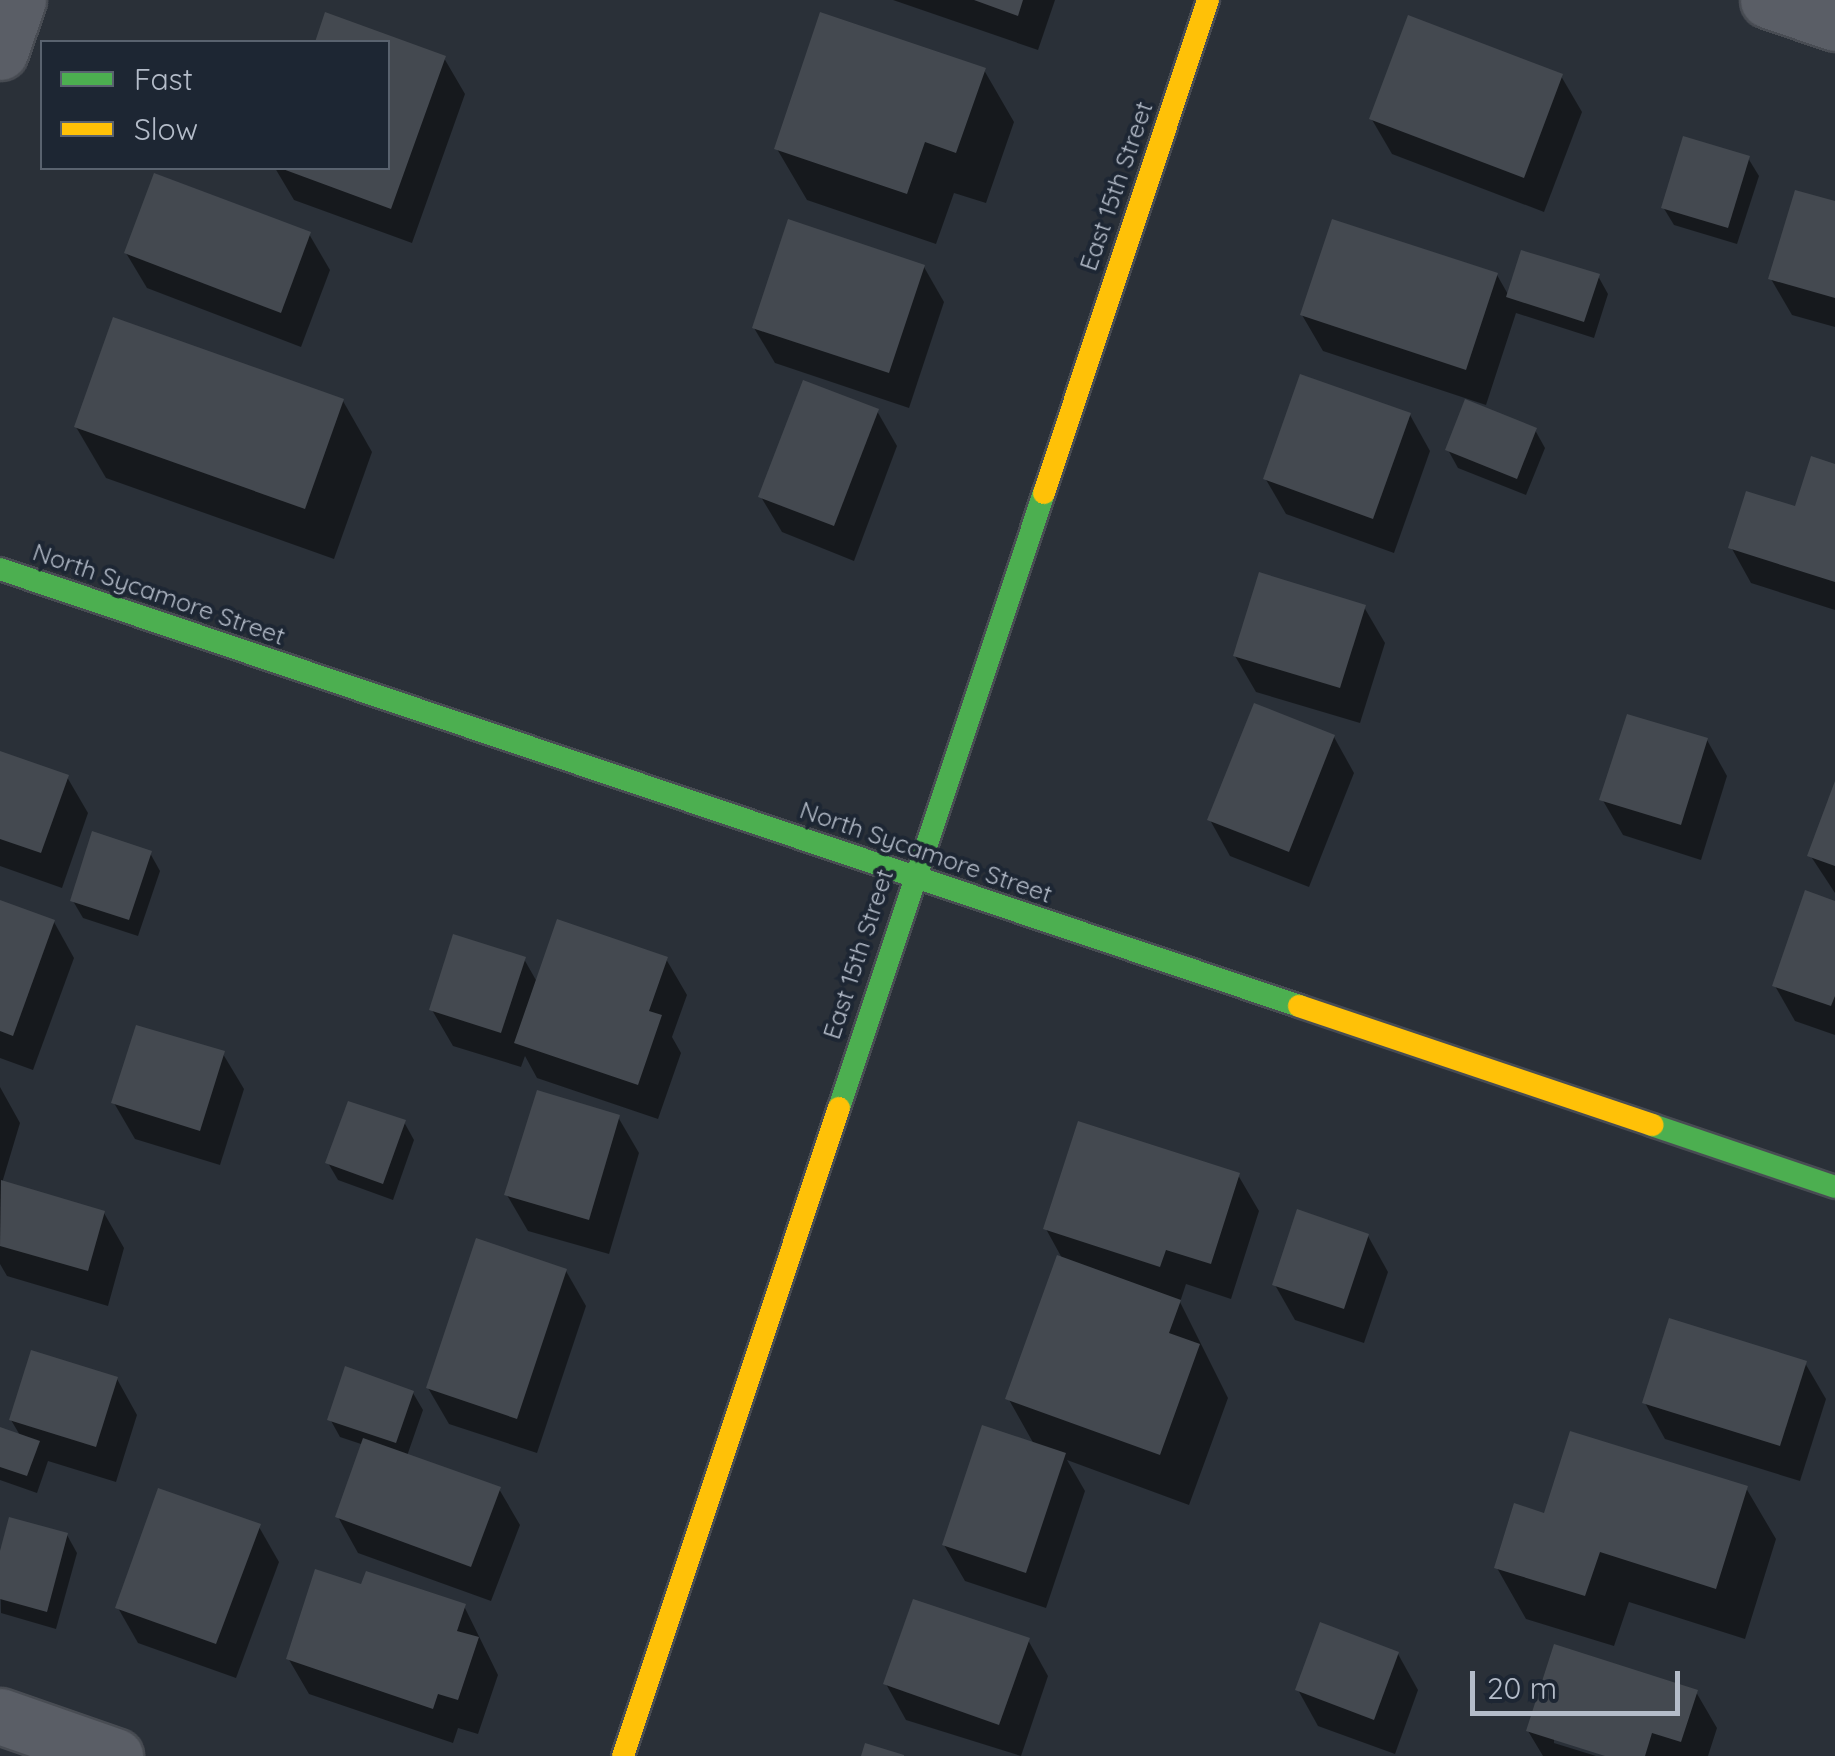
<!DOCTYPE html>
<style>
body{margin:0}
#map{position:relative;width:1835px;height:1756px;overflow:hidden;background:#2a3038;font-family:Quicksand,sans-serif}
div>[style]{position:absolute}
.shadow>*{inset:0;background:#0007}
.building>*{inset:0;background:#444950}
.roads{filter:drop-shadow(2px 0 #484c53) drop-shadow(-2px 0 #484c53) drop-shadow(0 2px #484c53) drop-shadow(0 -2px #484c53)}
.street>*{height:55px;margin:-27.5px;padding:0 27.5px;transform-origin:27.5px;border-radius:27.5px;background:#5a5e66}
.fast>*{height:22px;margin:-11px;padding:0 11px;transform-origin:11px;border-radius:11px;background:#4caf50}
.slow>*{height:22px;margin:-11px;padding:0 11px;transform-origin:11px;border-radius:11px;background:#ffc107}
span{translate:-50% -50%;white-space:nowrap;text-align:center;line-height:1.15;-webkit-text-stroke:8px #1d2633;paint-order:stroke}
.street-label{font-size:25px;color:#b4bcc9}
.legend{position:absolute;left:40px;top:40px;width:350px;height:130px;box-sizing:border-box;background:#1d2633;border:2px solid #59626f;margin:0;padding:12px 18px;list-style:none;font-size:30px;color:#b4bcc9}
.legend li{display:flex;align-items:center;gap:20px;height:50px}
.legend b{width:50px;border:2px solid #59626f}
.scale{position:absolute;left:1470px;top:1671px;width:210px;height:45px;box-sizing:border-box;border:5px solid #b4bcc9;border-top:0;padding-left:12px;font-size:30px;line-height:35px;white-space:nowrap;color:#b4bcc9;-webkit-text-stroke:8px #1d2633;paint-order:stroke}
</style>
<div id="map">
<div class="shadow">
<div style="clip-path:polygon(893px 0,1055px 0,1038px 50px)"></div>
<div style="clip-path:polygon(327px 15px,444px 58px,465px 94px,412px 243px,294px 200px,275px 168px,388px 168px,388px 42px,317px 42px)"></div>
<div style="clip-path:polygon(984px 70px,1014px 122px,986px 203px,954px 193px,936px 244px,807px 200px,777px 149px)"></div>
<div style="clip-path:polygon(1561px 76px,1582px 112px,1544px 212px,1392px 154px,1371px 118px)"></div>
<div style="clip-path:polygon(1748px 158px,1759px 176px,1737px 244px,1674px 225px,1663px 207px)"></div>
<div style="clip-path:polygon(1835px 204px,1835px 327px,1792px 315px,1771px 279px)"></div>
<div style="clip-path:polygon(309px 234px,330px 270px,301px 347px,147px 288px,126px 253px)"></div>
<div style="clip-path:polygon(924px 267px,944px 302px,909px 408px,775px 363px,754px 328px)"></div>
<div style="clip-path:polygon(1497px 275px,1509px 296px,1598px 276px,1608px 294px,1594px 338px,1516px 313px,1486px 405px,1323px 351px,1302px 315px)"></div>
<div style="clip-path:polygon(343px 401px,372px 452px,334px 559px,106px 478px,76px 427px)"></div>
<div style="clip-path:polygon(877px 411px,897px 446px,854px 561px,782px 532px,761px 497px)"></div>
<div style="clip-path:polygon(1410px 415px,1430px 451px,1394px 553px,1286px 514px,1265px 478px)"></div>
<div style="clip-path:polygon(1535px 430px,1545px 448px,1526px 495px,1458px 468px,1448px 450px)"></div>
<div style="clip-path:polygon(1835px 466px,1835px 610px,1751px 583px,1731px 547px,1797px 509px)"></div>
<div style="clip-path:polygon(1364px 607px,1385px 643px,1360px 723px,1256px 692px,1235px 656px)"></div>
<div style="clip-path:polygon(1334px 737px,1354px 773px,1309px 887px,1230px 856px,1210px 820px)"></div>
<div style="clip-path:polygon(1707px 740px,1727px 776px,1701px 860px,1623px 835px,1602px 799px)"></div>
<div style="clip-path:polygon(0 754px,67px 777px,88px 813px,62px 888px,0 866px)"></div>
<div style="clip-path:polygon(1835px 787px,1835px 893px,1810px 855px)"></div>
<div style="clip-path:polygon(150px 853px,160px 871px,138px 936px,83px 918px,73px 901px)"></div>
<div style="clip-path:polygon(0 902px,54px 922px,74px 958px,33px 1070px,0 1058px)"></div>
<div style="clip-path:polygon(1835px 903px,1835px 1035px,1795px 1021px,1775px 986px)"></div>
<div style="clip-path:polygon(524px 959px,537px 982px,666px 959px,687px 995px,672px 1037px,681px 1053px,658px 1119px,537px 1078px,525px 1056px,521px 1067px,453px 1046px,432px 1010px)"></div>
<div style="clip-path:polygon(223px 1054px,244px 1089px,220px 1165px,135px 1139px,114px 1103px)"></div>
<div style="clip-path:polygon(0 1087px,20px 1123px,2px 1183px,104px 1213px,124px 1248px,108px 1306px,7px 1276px,0 1264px)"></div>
<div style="clip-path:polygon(618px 1117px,639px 1153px,609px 1254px,528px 1231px,507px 1195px)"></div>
<div style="clip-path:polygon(404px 1122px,414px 1140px,393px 1200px,338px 1180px,328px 1163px)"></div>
<div style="clip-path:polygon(1238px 1175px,1259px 1211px,1231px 1299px,1186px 1284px,1180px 1302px,1228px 1398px,1189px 1505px,1067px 1460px,1085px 1491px,1046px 1608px,965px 1581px,944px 1545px,1035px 1446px,1008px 1398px,1063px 1260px,1046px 1229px)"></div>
<div style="clip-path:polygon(1368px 1236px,1388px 1272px,1364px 1343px,1295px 1320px,1275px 1285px)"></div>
<div style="clip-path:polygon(566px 1271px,586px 1306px,537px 1453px,449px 1424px,428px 1388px)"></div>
<div style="clip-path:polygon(1805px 1363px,1826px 1399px,1800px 1481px,1665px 1439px,1645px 1403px)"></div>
<div style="clip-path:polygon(117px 1379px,137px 1415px,116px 1482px,48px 1461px,37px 1493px,0 1480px,0 1430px,21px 1437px,11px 1420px)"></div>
<div style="clip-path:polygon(413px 1393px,423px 1410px,407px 1456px,499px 1489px,520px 1525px,491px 1601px,358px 1553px,338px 1517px,364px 1445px,340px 1437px,330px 1419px)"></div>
<div style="clip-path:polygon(1746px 1488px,1776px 1539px,1745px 1639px,1629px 1602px,1614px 1646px,1526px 1619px,1497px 1568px,1546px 1517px)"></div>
<div style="clip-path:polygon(259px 1527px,279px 1562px,236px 1678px,138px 1643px,118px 1608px)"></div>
<div style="clip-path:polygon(67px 1535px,77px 1553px,56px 1629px,1px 1613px,0 1561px)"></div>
<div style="clip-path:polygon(362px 1587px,464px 1606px,498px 1675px,478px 1734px,458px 1728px,453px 1743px,309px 1694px,288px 1658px)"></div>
<div style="clip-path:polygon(1028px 1640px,1048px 1676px,1021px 1756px,906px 1720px,886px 1684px)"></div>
<div style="clip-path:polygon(1398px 1654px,1418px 1690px,1395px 1754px,1318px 1726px,1298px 1690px)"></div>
<div style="clip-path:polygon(1696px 1692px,1717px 1728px,1708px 1756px,1613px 1756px,1554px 1738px,1554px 1743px,1596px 1756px,1543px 1756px,1528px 1731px)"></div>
</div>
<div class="building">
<div style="clip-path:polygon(974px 0,1023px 0,1018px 16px)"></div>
<div style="clip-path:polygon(325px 12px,446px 56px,391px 209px,280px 168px,388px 168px,388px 42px,315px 42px)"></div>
<div style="clip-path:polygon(820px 12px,986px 68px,956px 153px,925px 142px,907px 194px,774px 149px)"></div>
<div style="clip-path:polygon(1408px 15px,1563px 74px,1524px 178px,1369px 119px)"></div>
<div style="clip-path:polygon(1683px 136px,1750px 156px,1728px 228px,1661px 208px)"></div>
<div style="clip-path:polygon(154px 173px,311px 232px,281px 313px,124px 253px)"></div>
<div style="clip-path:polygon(1795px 190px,1835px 201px,1835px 298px,1768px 279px)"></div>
<div style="clip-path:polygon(788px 219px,925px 265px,889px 373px,752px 328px)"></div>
<div style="clip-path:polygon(1332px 219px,1498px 273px,1466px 370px,1300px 315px)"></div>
<div style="clip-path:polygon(1521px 250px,1600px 274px,1584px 322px,1506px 297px)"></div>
<div style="clip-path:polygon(113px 317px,344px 399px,305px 509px,74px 427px)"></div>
<div style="clip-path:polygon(1300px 374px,1411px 413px,1373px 519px,1263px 479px)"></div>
<div style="clip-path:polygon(803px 380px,879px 409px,834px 526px,758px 497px)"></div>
<div style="clip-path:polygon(1465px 399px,1537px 428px,1517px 479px,1445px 450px)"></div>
<div style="clip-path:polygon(1811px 456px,1835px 464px,1835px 582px,1728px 548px,1746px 491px,1795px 506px)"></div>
<div style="clip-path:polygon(1259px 572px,1366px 605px,1340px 688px,1233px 656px)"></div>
<div style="clip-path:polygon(1254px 703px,1335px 735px,1289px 852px,1207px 820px)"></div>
<div style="clip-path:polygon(1627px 714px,1708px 738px,1681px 825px,1599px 800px)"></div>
<div style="clip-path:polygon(0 751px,69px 775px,41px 853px,0 839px)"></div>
<div style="clip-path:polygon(1835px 781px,1835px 866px,1807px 856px)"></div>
<div style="clip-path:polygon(92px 831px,152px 851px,129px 920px,70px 901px)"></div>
<div style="clip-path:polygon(1805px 890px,1835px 901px,1835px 996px,1831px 1006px,1772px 986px)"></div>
<div style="clip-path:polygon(0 900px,55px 920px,13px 1036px,0 1031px)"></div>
<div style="clip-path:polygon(557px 919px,668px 957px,649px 1011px,662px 1015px,638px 1085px,514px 1043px)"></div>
<div style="clip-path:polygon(453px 934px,526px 957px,501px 1033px,429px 1010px)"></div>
<div style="clip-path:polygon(136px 1025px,225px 1051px,200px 1131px,111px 1103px)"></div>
<div style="clip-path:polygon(537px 1090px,620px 1115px,589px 1220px,504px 1195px)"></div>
<div style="clip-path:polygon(348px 1101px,406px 1120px,383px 1184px,325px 1163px)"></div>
<div style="clip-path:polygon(1078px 1121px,1240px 1173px,1211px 1264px,1166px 1250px,1160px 1267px,1043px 1229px)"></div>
<div style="clip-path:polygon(1px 1180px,105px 1211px,88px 1271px,0 1246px)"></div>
<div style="clip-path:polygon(1297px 1209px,1369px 1234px,1344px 1309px,1272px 1285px)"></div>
<div style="clip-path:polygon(476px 1238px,567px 1269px,517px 1419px,426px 1388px)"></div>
<div style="clip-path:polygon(1057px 1255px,1181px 1300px,1169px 1333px,1200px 1344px,1160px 1455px,1005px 1399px)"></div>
<div style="clip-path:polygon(1669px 1318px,1807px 1361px,1780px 1446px,1642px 1403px)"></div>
<div style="clip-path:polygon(31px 1350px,118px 1377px,96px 1447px,9px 1420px)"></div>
<div style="clip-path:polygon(345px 1366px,414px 1391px,396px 1443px,327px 1420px)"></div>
<div style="clip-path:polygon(982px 1425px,1066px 1453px,1026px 1573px,942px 1545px)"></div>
<div style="clip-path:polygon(0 1427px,40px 1441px,27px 1476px,0 1467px)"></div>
<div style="clip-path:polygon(1570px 1431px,1748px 1486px,1716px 1589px,1600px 1552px,1585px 1596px,1494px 1568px,1514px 1503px,1544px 1513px)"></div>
<div style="clip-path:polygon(363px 1438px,501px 1487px,471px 1567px,335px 1517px)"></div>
<div style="clip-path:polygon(158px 1488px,261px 1524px,216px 1644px,115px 1608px)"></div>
<div style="clip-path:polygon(9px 1517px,68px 1533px,47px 1612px,0 1599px,0 1551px)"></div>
<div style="clip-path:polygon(315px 1569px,361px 1584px,366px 1571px,466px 1604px,457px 1631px,479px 1637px,458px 1700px,438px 1694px,433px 1709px,286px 1659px)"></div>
<div style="clip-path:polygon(913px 1599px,1030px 1638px,999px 1725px,883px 1684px)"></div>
<div style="clip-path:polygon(1320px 1622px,1399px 1652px,1374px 1720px,1295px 1690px)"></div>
<div style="clip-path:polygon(1554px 1644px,1698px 1690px,1681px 1742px,1652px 1733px,1645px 1756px,1605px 1756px,1526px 1731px)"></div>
<div style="clip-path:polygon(865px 1743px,904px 1755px,904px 1756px,861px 1756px)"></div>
</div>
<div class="roads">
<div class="street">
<div style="left:1768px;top:0;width:71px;rotate:18.9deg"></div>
<div style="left:0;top:52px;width:55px;rotate:-70.9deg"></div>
<div style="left:0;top:1716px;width:122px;rotate:19.2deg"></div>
</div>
<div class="fast">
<div style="left:0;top:569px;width:1371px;rotate:18.59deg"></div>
<div style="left:839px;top:1108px;width:648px;rotate:-71.57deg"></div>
<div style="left:1652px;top:1125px;width:193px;rotate:18.7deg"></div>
</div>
<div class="slow">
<div style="left:1044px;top:493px;width:520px;rotate:-71.6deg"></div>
<div style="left:1299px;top:1006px;width:373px;rotate:18.6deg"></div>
<div style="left:623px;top:1756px;width:683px;rotate:-71.57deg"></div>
</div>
</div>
<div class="street-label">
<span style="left:1116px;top:186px;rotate:-71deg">East 15th Street</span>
<span style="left:159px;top:594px;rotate:19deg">North Sycamore Street</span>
<span style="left:926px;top:852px;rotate:19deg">North Sycamore Street</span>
<span style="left:858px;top:954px;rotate:-72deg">East 15th Street</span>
</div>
<ul class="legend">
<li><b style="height:12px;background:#4caf50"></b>Fast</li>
<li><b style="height:12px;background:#ffc107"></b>Slow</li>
</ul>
<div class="scale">20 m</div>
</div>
